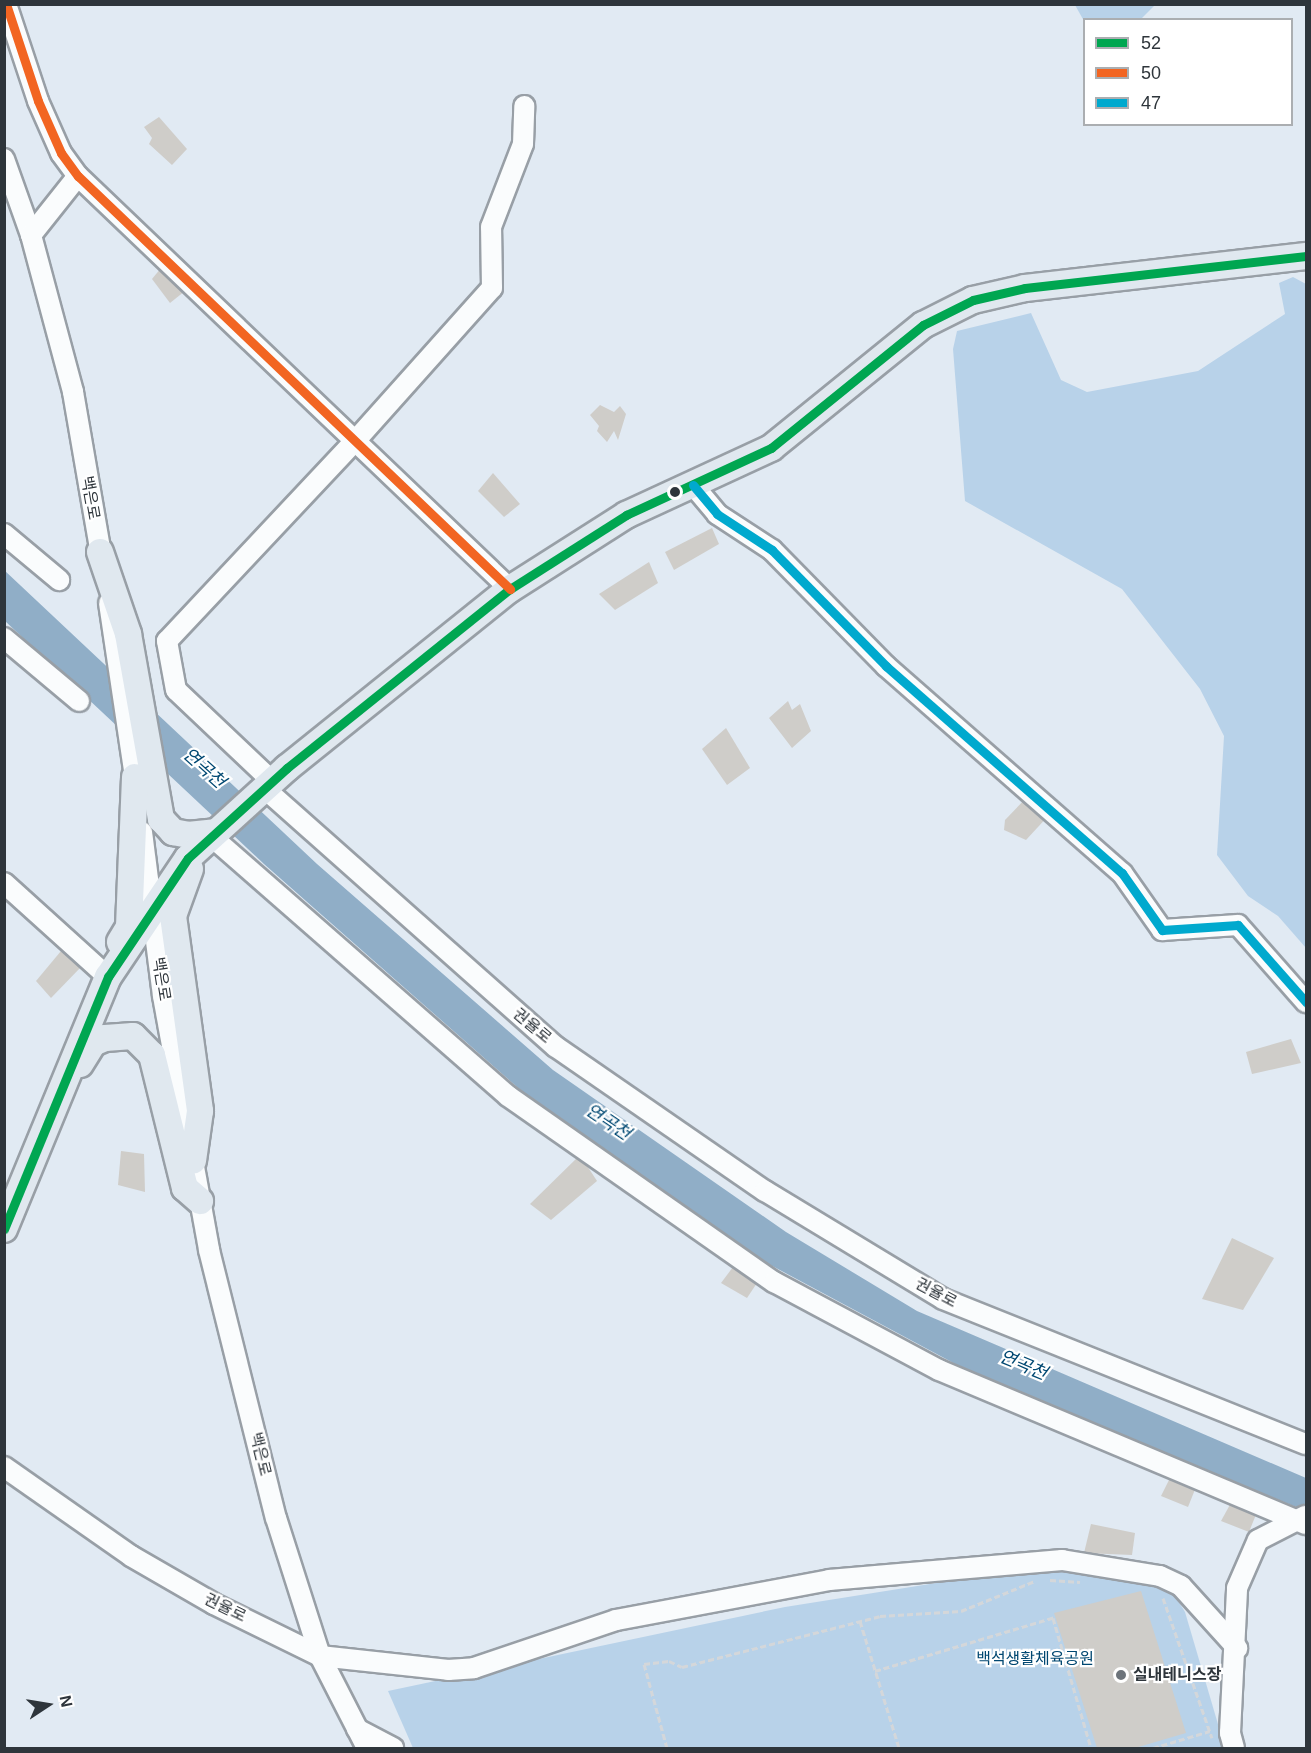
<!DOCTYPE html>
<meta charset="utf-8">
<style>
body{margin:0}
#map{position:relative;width:1311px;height:1753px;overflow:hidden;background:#e1eaf3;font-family:Helvetica,"Noto Sans KR",sans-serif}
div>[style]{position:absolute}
.green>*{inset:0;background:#b8d2e9}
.water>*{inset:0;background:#90aec7}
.building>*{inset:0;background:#cfcdc9}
.path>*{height:3px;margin-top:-1.5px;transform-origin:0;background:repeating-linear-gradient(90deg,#d4d7da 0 6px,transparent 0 9px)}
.roads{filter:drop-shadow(2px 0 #989fa6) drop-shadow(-2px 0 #989fa6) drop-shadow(0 2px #989fa6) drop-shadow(0 -2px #989fa6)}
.minor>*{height:20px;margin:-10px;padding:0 10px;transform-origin:10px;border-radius:10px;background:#fafcfd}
.major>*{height:26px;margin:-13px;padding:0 13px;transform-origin:13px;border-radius:13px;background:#e0e8ef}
.bus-1>*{height:9px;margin:-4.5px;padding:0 4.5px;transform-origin:4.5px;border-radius:4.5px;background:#00a651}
.bus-2>*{height:9px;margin:-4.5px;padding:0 4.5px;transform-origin:4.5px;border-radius:4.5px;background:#f26522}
.bus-3>*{height:9px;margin:-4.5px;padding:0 4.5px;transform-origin:4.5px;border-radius:4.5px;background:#00a9ce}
.dots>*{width:16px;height:16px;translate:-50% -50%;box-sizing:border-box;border:3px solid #fff;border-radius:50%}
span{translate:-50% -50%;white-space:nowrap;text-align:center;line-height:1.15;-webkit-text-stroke:4.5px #fff;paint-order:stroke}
.street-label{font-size:16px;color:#2e353b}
.park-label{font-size:16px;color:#004771}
.poi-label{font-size:16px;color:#2e353b;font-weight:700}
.left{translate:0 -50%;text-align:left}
.water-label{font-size:18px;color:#004872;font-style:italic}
.frame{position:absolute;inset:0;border:6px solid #2e353b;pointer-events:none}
.legend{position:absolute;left:1083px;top:18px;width:210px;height:108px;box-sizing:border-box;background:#fff;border:2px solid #abaeb1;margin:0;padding:8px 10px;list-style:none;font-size:18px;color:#2e353b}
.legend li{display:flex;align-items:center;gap:12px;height:30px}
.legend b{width:30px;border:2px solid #abaeb1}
.north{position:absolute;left:18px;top:1675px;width:60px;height:60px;-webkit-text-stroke:4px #fff;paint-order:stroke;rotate:78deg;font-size:16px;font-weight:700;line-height:24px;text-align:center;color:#2e353b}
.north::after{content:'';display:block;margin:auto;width:21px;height:27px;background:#2e353b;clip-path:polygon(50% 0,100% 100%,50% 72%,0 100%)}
</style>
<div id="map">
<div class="green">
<div style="clip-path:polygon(1075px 5px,1155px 5px,1141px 19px,1084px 21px)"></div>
<div style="clip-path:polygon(1293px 277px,1306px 284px,1306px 948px,1278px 916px,1248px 896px,1217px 855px,1224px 736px,1200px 689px,1122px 589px,965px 501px,953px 349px,957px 331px,1031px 313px,1061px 380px,1087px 392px,1198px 371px,1285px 314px,1279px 283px)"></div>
<div style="clip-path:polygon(1037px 1567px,1168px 1584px,1185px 1612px,1225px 1748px,413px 1748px,388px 1691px,785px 1607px)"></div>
</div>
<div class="water">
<div style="clip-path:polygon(4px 570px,317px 864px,553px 1070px,786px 1232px,917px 1311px,1306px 1478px,1306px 1511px,989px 1382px,763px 1261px,525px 1094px,264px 864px,5px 621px)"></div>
</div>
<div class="building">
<div style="clip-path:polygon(159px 117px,187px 149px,172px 165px,149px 144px,152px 138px,144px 127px)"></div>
<div style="clip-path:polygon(161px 268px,185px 291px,170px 303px,152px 279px)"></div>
<div style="clip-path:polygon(600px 405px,614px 412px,620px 406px,626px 414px,618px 440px,614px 431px,607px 442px,597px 431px,599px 426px,590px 415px)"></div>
<div style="clip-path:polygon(493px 473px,520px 504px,504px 517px,478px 491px)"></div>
<div style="clip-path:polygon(712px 528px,719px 544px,674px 570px,665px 552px)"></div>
<div style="clip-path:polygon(649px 562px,658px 583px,615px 610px,599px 594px)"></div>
<div style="clip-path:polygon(788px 701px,792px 710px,800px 704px,811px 731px,792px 748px,769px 718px)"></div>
<div style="clip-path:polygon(726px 728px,750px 768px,727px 785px,702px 749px)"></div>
<div style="clip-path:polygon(1027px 797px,1050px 814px,1026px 840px,1004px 830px,1005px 820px)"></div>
<div style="clip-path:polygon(61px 951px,81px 967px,51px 998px,36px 981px)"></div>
<div style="clip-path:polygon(1291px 1039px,1301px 1063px,1252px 1074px,1246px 1052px)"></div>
<div style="clip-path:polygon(121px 1151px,144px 1154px,145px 1192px,118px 1185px)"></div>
<div style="clip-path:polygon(580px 1155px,597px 1181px,551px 1220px,530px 1204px)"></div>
<div style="clip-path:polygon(1232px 1238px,1274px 1258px,1243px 1310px,1202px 1299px)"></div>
<div style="clip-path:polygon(736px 1263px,759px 1280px,747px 1298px,721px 1283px)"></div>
<div style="clip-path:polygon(1171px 1476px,1196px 1487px,1188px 1507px,1161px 1496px)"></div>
<div style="clip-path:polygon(1232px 1501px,1257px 1512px,1249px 1532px,1221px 1521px)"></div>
<div style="clip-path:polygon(1091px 1524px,1135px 1533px,1132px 1555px,1084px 1553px)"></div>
<div style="clip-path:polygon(1141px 1591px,1186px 1733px,1135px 1748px,1097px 1748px,1054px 1613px)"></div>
</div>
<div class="path">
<div style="left:1050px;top:1580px;width:30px;rotate:4deg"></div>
<div style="left:1163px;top:1598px;width:148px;rotate:70.7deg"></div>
<div style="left:1053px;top:1618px;width:135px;rotate:73.7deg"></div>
<div style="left:860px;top:1621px;width:133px;rotate:72.9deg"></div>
<div style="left:875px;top:1671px;width:188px;rotate:-16.7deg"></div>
<div style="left:667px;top:1748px;width:87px;rotate:-105.3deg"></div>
<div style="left:644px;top:1664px;width:25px;rotate:-7deg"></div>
<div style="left:669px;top:1661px;width:14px;rotate:25deg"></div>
<div style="left:682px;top:1667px;width:204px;rotate:-14.4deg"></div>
<div style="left:880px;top:1616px;width:81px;rotate:-3.5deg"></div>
<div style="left:961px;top:1611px;width:80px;rotate:-22.1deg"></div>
<div style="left:1153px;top:1748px;width:59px;rotate:-16.6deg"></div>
</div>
<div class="roads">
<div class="minor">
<div style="left:6px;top:4px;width:102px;rotate:71.7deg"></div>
<div style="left:38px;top:101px;width:57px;rotate:66.1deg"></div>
<div style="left:61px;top:153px;width:29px;rotate:54deg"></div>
<div style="left:78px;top:176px;width:598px;rotate:43.71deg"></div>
<div style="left:4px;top:159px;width:81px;rotate:70.4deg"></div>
<div style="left:31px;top:235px;width:163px;rotate:75deg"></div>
<div style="left:73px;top:392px;width:177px;rotate:80.2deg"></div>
<div style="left:31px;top:235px;width:75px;rotate:-51.5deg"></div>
<div style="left:693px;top:485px;width:38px;rotate:50deg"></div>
<div style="left:717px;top:514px;width:66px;rotate:33.2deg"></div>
<div style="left:772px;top:550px;width:163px;rotate:45.5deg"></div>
<div style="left:886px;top:666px;width:314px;rotate:41.3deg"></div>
<div style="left:1122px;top:873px;width:70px;rotate:54.9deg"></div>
<div style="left:1162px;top:930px;width:76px;rotate:-3.8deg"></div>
<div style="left:1238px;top:925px;width:103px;rotate:48.6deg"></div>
<div style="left:4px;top:534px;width:72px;rotate:39.9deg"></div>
<div style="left:109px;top:603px;width:190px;rotate:81.5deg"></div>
<div style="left:4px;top:638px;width:98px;rotate:40deg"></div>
<div style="left:272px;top:781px;width:132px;rotate:-136.5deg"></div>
<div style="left:176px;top:690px;width:50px;rotate:-100.4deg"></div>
<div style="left:167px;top:641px;width:276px;rotate:-46.8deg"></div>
<div style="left:356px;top:440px;width:204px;rotate:-48.2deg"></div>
<div style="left:492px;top:288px;width:61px;rotate:-90.9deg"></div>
<div style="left:491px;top:227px;width:89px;rotate:-68.9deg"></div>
<div style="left:523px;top:144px;width:38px;rotate:-88deg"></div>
<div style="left:264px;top:788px;width:390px;rotate:41.6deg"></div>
<div style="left:556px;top:1047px;width:254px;rotate:34.6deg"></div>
<div style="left:765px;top:1191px;width:208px;rotate:31.2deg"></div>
<div style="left:943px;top:1299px;width:391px;rotate:21.8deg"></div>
<div style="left:142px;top:832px;width:165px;rotate:82.7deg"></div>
<div style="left:163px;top:996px;width:258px;rotate:79.7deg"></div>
<div style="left:209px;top:1250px;width:276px;rotate:76deg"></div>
<div style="left:276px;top:1518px;width:145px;rotate:72.3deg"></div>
<div style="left:320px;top:1656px;width:103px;rotate:62.9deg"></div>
<div style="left:211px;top:836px;width:395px;rotate:41.2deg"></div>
<div style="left:508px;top:1096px;width:325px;rotate:35deg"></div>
<div style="left:774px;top:1282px;width:187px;rotate:28.1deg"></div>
<div style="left:939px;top:1370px;width:398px;rotate:22.8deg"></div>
<div style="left:4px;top:883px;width:140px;rotate:42.1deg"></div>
<div style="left:4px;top:1467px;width:155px;rotate:35deg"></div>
<div style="left:131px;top:1556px;width:96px;rotate:30deg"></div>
<div style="left:214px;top:1604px;width:118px;rotate:26.1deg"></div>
<div style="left:320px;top:1656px;width:129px;rotate:6.2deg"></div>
<div style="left:448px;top:1670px;width:26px;rotate:-4deg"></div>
<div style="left:474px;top:1668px;width:150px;rotate:-18.7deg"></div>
<div style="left:616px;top:1620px;width:217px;rotate:-10.6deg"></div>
<div style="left:829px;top:1580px;width:234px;rotate:-4.9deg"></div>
<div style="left:1062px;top:1560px;width:99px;rotate:9.3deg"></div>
<div style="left:1160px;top:1576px;width:23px;rotate:25deg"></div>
<div style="left:1181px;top:1586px;width:84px;rotate:47.9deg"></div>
<div style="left:357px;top:1729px;width:41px;rotate:27.8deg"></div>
<div style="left:1234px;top:1748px;width:16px;rotate:-105deg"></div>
<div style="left:1230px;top:1733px;width:145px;rotate:-87.2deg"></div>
<div style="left:1237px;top:1588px;width:52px;rotate:-66.4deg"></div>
<div style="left:1258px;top:1540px;width:53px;rotate:-27.1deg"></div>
</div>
<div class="major">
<div style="left:100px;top:552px;width:87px;rotate:71.1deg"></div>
<div style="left:128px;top:634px;width:188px;rotate:79.9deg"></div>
<div style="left:161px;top:819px;width:18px;rotate:47deg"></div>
<div style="left:173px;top:832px;width:15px;rotate:11deg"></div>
<div style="left:188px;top:835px;width:27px;rotate:-6deg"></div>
<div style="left:190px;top:869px;width:50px;rotate:109.9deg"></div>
<div style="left:173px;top:916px;width:197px;rotate:82.1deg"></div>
<div style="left:200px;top:1111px;width:50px;rotate:98deg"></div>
<div style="left:120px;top:942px;width:17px;rotate:-59deg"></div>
<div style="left:129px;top:927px;width:150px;rotate:-87.7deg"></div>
<div style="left:80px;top:1064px;width:25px;rotate:-58deg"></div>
<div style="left:93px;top:1043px;width:13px;rotate:-23deg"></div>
<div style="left:105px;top:1038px;width:28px;rotate:-4deg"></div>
<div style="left:133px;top:1036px;width:27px;rotate:45deg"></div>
<div style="left:152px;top:1055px;width:137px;rotate:76.1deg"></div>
<div style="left:185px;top:1188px;width:20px;rotate:41deg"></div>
<div style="left:4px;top:1229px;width:273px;rotate:-67.6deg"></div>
<div style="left:108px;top:977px;width:143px;rotate:-56.1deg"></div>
<div style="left:188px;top:858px;width:134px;rotate:-42.3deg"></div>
<div style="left:287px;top:768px;width:286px;rotate:-38.8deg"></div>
<div style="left:510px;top:589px;width:138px;rotate:-32.5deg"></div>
<div style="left:626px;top:515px;width:160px;rotate:-24.8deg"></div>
<div style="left:771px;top:448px;width:196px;rotate:-39deg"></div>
<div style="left:923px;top:325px;width:56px;rotate:-26.6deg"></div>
<div style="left:973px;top:300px;width:53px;rotate:-13deg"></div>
<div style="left:1025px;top:288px;width:283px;rotate:-6.5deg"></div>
</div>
</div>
<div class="bus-1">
<div style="left:4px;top:1229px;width:273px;rotate:-67.6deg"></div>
<div style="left:108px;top:977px;width:143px;rotate:-56.1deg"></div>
<div style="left:188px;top:858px;width:134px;rotate:-42.3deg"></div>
<div style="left:287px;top:768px;width:286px;rotate:-38.8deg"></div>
<div style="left:510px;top:589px;width:138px;rotate:-32.5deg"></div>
<div style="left:626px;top:515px;width:160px;rotate:-24.8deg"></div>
<div style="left:771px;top:448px;width:196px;rotate:-39deg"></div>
<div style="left:923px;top:325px;width:56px;rotate:-26.6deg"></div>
<div style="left:973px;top:300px;width:53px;rotate:-13deg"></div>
<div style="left:1025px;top:288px;width:283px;rotate:-6.5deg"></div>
</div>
<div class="bus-2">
<div style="left:6px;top:4px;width:102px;rotate:71.7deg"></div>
<div style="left:38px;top:101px;width:57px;rotate:66.1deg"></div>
<div style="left:61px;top:153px;width:29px;rotate:54deg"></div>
<div style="left:78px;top:176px;width:598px;rotate:43.71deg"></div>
</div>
<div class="bus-3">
<div style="left:693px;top:485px;width:38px;rotate:50deg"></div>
<div style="left:717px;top:514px;width:66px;rotate:33.2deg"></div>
<div style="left:772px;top:550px;width:163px;rotate:45.5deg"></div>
<div style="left:886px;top:666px;width:314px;rotate:41.3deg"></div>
<div style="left:1122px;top:873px;width:70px;rotate:54.9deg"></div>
<div style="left:1162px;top:930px;width:76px;rotate:-3.8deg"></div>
<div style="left:1238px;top:925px;width:103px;rotate:48.6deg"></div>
</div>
<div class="dots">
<div style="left:675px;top:492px;background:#2e353b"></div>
<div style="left:1121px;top:1675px;background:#6d747b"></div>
</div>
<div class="street-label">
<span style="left:90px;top:498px;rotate:80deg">백은로</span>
<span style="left:161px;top:979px;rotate:81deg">백은로</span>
<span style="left:532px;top:1026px;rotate:40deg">권율로</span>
<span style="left:936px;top:1293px;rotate:28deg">권율로</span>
<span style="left:260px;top:1454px;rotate:76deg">백은로</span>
<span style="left:225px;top:1608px;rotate:26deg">권율로</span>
</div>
<div class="park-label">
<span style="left:1035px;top:1659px">백석생활체육공원</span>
</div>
<div class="poi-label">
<span class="left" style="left:1133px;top:1675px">실내테니스장</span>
</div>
<div class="water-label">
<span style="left:204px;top:768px;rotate:42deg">연곡천</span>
<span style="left:608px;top:1122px;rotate:34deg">연곡천</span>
<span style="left:1023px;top:1365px;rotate:23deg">연곡천</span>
</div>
<div class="frame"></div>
<ul class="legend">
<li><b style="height:8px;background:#00a651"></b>52</li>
<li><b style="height:8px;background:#f26522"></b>50</li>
<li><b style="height:8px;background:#00a9ce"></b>47</li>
</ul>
<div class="north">N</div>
</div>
